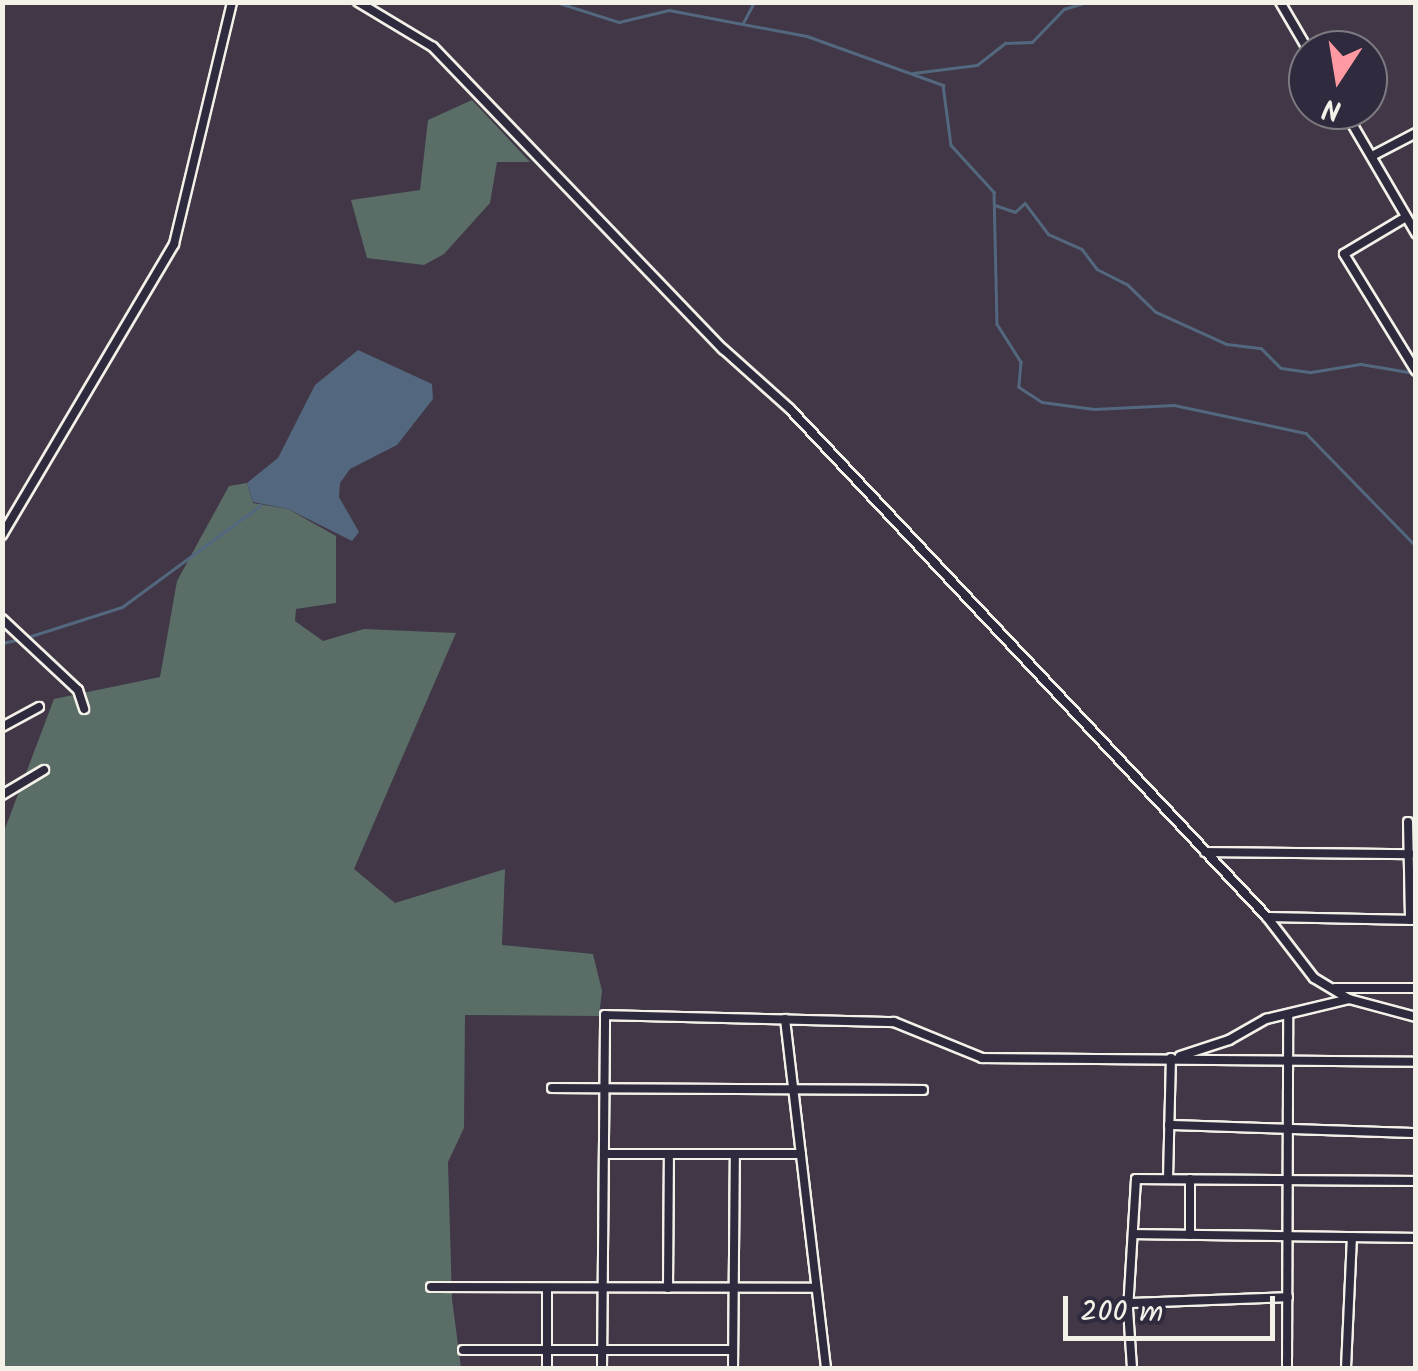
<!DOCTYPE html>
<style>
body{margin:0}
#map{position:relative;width:1418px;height:1371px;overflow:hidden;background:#413746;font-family:Kalam,sans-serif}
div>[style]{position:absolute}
.green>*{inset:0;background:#5a6e67}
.water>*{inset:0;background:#53687e}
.stream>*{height:2.5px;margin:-1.25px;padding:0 1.25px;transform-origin:1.25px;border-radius:1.25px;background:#53687e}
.roads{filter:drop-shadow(2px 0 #f4f1e8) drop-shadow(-2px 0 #f4f1e8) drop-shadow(0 2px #f4f1e8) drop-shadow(0 -2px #f4f1e8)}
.minor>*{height:8px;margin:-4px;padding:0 4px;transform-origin:4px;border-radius:4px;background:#2f2a3d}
span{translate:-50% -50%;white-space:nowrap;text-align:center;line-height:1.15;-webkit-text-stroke:10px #2f2a3d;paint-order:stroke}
.frame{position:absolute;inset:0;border:5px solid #f4f1e8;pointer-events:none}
.north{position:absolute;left:1288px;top:30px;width:100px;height:100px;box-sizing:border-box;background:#2f2a3d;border:2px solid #7e7a81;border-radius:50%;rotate:192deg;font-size:28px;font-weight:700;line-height:40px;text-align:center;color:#f4f1e8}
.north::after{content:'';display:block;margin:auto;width:35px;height:45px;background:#ff9aa2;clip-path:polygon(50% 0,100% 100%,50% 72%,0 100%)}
.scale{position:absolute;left:1063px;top:1296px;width:212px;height:45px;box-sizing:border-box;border:5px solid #f4f1e8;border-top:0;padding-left:12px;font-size:30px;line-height:35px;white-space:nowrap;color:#f4f1e8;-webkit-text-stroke:8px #2f2a3d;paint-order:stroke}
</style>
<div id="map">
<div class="green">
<div style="clip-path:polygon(472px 100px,530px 162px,497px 162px,490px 203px,444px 254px,424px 265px,367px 258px,351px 200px,420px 190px,428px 120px)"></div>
<div style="clip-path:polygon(247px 483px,253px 503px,288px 509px,336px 536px,336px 603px,296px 609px,295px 621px,323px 641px,364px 629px,456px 633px,354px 869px,395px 903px,505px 869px,502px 945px,593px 954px,602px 991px,599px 1016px,465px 1015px,464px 1128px,448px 1162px,452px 1299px,461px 1368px,3px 1368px,3px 834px,54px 699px,160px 677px,177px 581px,229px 486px)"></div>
</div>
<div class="water">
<div style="clip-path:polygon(358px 350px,432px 384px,433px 399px,397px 445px,350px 469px,340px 483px,339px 497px,359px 532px,352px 541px,288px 509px,253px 502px,247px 483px,278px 458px,315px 385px)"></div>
</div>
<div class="stream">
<div style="left:556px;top:2px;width:66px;rotate:17.6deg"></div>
<div style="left:619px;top:22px;width:51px;rotate:-13.5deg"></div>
<div style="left:669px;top:10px;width:140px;rotate:10.7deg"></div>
<div style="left:807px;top:36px;width:145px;rotate:19.8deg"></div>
<div style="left:943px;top:85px;width:61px;rotate:82.4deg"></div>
<div style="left:951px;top:145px;width:64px;rotate:47.5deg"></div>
<div style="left:994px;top:192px;width:132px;rotate:88.7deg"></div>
<div style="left:997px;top:324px;width:45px;rotate:57.7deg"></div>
<div style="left:1021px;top:362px;width:25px;rotate:95deg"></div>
<div style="left:1019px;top:387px;width:27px;rotate:33deg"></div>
<div style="left:1042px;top:402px;width:52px;rotate:7.7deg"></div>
<div style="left:1094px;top:409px;width:80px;rotate:-2.9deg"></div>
<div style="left:1174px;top:405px;width:135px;rotate:12deg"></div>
<div style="left:1306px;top:433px;width:158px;rotate:45.8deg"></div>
<div style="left:743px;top:23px;width:24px;rotate:-62deg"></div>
<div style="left:913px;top:73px;width:64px;rotate:-7.1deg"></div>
<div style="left:977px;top:65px;width:36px;rotate:-38deg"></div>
<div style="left:1005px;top:43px;width:27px;rotate:-2deg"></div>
<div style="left:1032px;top:42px;width:46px;rotate:-45.9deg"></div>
<div style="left:1064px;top:9px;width:24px;rotate:-17deg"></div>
<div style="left:995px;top:205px;width:21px;rotate:19deg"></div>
<div style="left:1015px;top:212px;width:13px;rotate:-42deg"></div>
<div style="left:1025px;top:203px;width:39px;rotate:53deg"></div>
<div style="left:1048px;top:234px;width:37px;rotate:24deg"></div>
<div style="left:1082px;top:249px;width:25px;rotate:53deg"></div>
<div style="left:1097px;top:269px;width:34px;rotate:27deg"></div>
<div style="left:1127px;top:284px;width:40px;rotate:44deg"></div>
<div style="left:1156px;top:312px;width:78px;rotate:24.3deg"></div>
<div style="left:1227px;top:344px;width:34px;rotate:7deg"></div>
<div style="left:1261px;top:348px;width:28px;rotate:45deg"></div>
<div style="left:1281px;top:368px;width:30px;rotate:8deg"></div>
<div style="left:1311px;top:372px;width:51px;rotate:-9.1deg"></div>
<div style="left:1361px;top:364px;width:54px;rotate:9.6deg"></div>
<div style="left:28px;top:637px;width:99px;rotate:-17.7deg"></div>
<div style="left:122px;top:607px;width:172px;rotate:-36.3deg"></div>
<div style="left:2px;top:643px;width:19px;rotate:-12deg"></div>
</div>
<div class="roads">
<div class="minor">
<div style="left:358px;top:2px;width:87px;rotate:31deg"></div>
<div style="left:433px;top:47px;width:419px;rotate:46.2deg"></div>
<div style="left:723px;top:349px;width:89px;rotate:41.8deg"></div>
<div style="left:789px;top:408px;width:698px;rotate:46.8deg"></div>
<div style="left:1267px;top:917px;width:77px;rotate:52.4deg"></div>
<div style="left:1314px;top:978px;width:41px;rotate:31deg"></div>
<div style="left:1349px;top:999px;width:69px;rotate:15deg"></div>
<div style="left:1280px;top:2px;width:56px;rotate:59.7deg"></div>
<div style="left:1344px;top:110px;width:143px;rotate:59.7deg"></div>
<div style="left:1372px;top:156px;width:50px;rotate:-27.6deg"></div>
<div style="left:1406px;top:217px;width:72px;rotate:149.2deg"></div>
<div style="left:1344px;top:254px;width:137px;rotate:58.4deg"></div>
<div style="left:2px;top:535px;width:338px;rotate:-59.4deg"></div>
<div style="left:174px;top:244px;width:249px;rotate:-76.5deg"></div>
<div style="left:2px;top:619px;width:104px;rotate:43.1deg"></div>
<div style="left:78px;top:690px;width:20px;rotate:72deg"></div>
<div style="left:2px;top:727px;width:42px;rotate:-28.4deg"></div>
<div style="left:2px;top:795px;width:49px;rotate:-30.8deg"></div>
<div style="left:1408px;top:822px;width:98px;rotate:88.8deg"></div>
<div style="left:1205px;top:852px;width:205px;rotate:0.6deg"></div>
<div style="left:1267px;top:917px;width:149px;rotate:1.2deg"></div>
<div style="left:1335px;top:988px;width:81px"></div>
<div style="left:785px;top:1019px;width:351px;rotate:83.3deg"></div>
<div style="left:1180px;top:1056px;width:52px;rotate:-18.1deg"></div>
<div style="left:1229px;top:1040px;width:43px;rotate:-29.6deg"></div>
<div style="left:1266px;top:1019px;width:85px;rotate:-13.5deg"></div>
<div style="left:552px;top:1088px;width:371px;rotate:0.3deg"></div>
<div style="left:1169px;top:1125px;width:247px;rotate:1.9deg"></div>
<div style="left:604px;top:1154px;width:197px"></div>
<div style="left:1168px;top:1179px;width:121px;rotate:-88.6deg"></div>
<div style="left:1190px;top:1179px;width:56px;rotate:90deg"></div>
<div style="left:1133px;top:1234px;width:283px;rotate:0.8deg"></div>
<div style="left:431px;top:1287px;width:385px;rotate:0.1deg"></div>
<div style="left:668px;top:1288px;width:134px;rotate:-89.6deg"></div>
<div style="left:1128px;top:1303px;width:160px;rotate:-2.1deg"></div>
<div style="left:463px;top:1350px;width:270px"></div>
<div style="left:547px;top:1368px;width:80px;rotate:-90deg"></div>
<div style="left:602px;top:1368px;width:353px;rotate:-89.5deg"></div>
<div style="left:605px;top:1015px;width:289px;rotate:1.4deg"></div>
<div style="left:894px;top:1022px;width:95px;rotate:22.2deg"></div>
<div style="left:982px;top:1058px;width:434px;rotate:0.5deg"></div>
<div style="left:733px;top:1368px;width:214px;rotate:-89.5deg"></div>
<div style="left:1132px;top:1368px;width:58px;rotate:-93.9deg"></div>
<div style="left:1128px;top:1310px;width:131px;rotate:-86.5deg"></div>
<div style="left:1136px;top:1179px;width:280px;rotate:0.4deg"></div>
<div style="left:1287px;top:1368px;width:354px;rotate:-89.8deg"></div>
<div style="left:1346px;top:1368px;width:131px;rotate:-87.4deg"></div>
</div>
</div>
<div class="frame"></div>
<div class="north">N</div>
<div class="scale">200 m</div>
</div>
